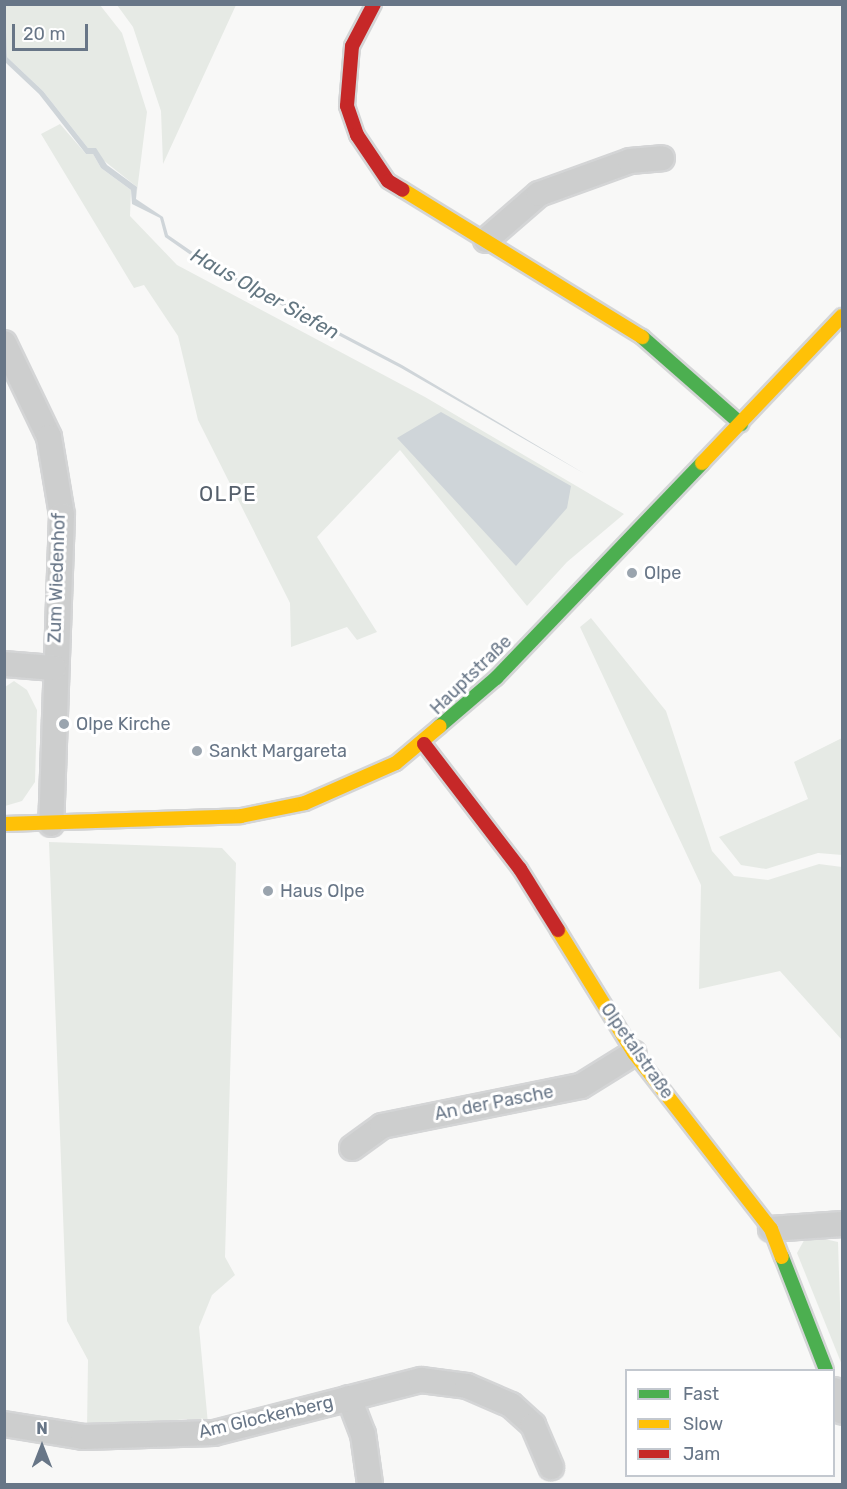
<!DOCTYPE html>
<meta charset="utf-8">
<style>
body{margin:0}
#map{position:relative;width:847px;height:1489px;overflow:hidden;background:#f8f8f7;font-family:Rubik,sans-serif}
div>[style]{position:absolute}
.green>*{inset:0;background:#e6eae5}
.water>*{inset:0;background:#cfd5d9}
.roads{filter:drop-shadow(2px 0 #d4d5d6) drop-shadow(-2px 0 #d4d5d6) drop-shadow(0 2px #d4d5d6) drop-shadow(0 -2px #d4d5d6)}
.street>*{height:24px;margin:-12px;padding:0 12px;transform-origin:12px;border-radius:12px;background:#cdcece}
.fast>*{height:14px;margin:-7px;padding:0 7px;transform-origin:7px;border-radius:7px;background:#4caf50}
.slow>*{height:14px;margin:-7px;padding:0 7px;transform-origin:7px;border-radius:7px;background:#ffc107}
.jam>*{height:14px;margin:-7px;padding:0 7px;transform-origin:7px;border-radius:7px;background:#c62828}
.dots>*{width:16px;height:16px;translate:-50% -50%;box-sizing:border-box;border:3px solid #fff;border-radius:50%}
span{translate:-50% -50%;white-space:nowrap;text-align:center;line-height:1.15;-webkit-text-stroke:6px #fff;paint-order:stroke}
.poi-label{font-size:18px;color:#687687}
.left{translate:0 -50%;text-align:left}
.street-label{font-size:18px;color:#687687}
.water-label{font-size:20px;color:#647782;font-style:italic}
.quarter-label{font-size:21px;color:#56606c;letter-spacing:1.5px}
.frame{position:absolute;inset:0;border:6px solid #687687;pointer-events:none}
.legend{position:absolute;left:625px;top:1369px;width:210px;height:108px;box-sizing:border-box;background:#fff;border:2px solid #c3c8cf;margin:0;padding:8px 10px;list-style:none;font-size:18px;color:#687687}
.legend li{display:flex;align-items:center;gap:12px;height:30px}
.legend b{width:30px;border:2px solid #c3c8cf}
.north{position:absolute;left:12px;top:1417px;width:60px;height:60px;-webkit-text-stroke:4px #fff;paint-order:stroke;rotate:0deg;font-size:16px;font-weight:700;line-height:24px;text-align:center;color:#687687}
.north::after{content:'';display:block;margin:auto;width:21px;height:27px;background:#687687;clip-path:polygon(50% 0,100% 100%,50% 72%,0 100%)}
.scale{position:absolute;left:12px;top:24px;width:76px;height:27px;box-sizing:border-box;border:3px solid #687687;border-top:0;padding-left:8px;font-size:18px;line-height:21px;white-space:nowrap;color:#687687;-webkit-text-stroke:4px #fff;paint-order:stroke}
</style>
<div id="map">
<div class="green">
<div style="clip-path:polygon(4px 5px,100px 5px,122px 33px,147px 112px,136px 199px,137px 187px,88px 148px,43px 91px,7px 57px)"></div>
<div style="clip-path:polygon(117px 5px,236px 5px,163px 164px,161px 111px,133px 27px)"></div>
<div style="clip-path:polygon(60px 124px,86px 154px,93px 154px,101px 168px,131px 190px,130px 216px,177px 265px,425px 397px,624px 514px,567px 562px,527px 606px,400px 450px,317px 537px,377px 632px,357px 640px,347px 627px,291px 647px,290px 603px,198px 420px,178px 336px,144px 285px,134px 288px,41px 134px)"></div>
<div style="clip-path:polygon(591px 618px,666px 711px,712px 851px,734px 876px,768px 880px,819px 864px,842px 867px,842px 1040px,780px 971px,699px 989px,701px 885px,580px 627px)"></div>
<div style="clip-path:polygon(14px 681px,27px 690px,37px 710px,35px 782px,22px 801px,5px 806px,5px 687px)"></div>
<div style="clip-path:polygon(842px 738px,842px 855px,818px 853px,766px 869px,741px 865px,719px 837px,808px 799px,794px 762px)"></div>
<div style="clip-path:polygon(49px 842px,222px 848px,236px 863px,225px 1257px,235px 1275px,212px 1295px,199px 1327px,208px 1424px,188px 1426px,187px 1419px,87px 1429px,88px 1360px,67px 1321px)"></div>
<div style="clip-path:polygon(807px 1235px,838px 1242px,842px 1365px,797px 1253px)"></div>
</div>
<div class="water">
<div style="clip-path:polygon(5px 8px,7px 57px,43px 91px,88px 148px,96px 148px,107px 165px,137px 187px,136px 199px,163px 217px,168px 235px,210px 264px,402px 365px,585px 474px,401px 368px,208px 267px,165px 237px,160px 218px,132px 204px,131px 190px,101px 168px,93px 154px,86px 154px,39px 94px,5px 62px)"></div>
<div style="clip-path:polygon(441px 412px,571px 486px,567px 508px,516px 566px,397px 438px)"></div>
</div>
<div class="roads">
<div class="street">
<div style="left:486px;top:240px;width:70px;rotate:-41deg"></div>
<div style="left:539px;top:194px;width:97px;rotate:-19.9deg"></div>
<div style="left:630px;top:161px;width:32px;rotate:-5deg"></div>
<div style="left:4px;top:343px;width:104px;rotate:64.4deg"></div>
<div style="left:49px;top:437px;width:79px;rotate:80.5deg"></div>
<div style="left:62px;top:515px;width:309px;rotate:92deg"></div>
<div style="left:4px;top:664px;width:50px;rotate:4.6deg"></div>
<div style="left:352px;top:1148px;width:37px;rotate:-36deg"></div>
<div style="left:382px;top:1126px;width:203px;rotate:-11.4deg"></div>
<div style="left:581px;top:1086px;width:62px;rotate:-31.9deg"></div>
<div style="left:771px;top:1229px;width:71px;rotate:-4deg"></div>
<div style="left:834px;top:1390px;width:23px;rotate:70deg"></div>
<div style="left:349px;top:1398px;width:39px;rotate:69deg"></div>
<div style="left:363px;top:1434px;width:50px;rotate:82deg"></div>
<div style="left:4px;top:1424px;width:80px;rotate:9.3deg"></div>
<div style="left:83px;top:1437px;width:131px;rotate:-1.7deg"></div>
<div style="left:214px;top:1433px;width:214px;rotate:-14.4deg"></div>
<div style="left:421px;top:1380px;width:46px;rotate:7.4deg"></div>
<div style="left:467px;top:1386px;width:48px;rotate:23.4deg"></div>
<div style="left:511px;top:1405px;width:30px;rotate:42deg"></div>
<div style="left:533px;top:1425px;width:46px;rotate:66.8deg"></div>
</div>
<div class="fast">
<div style="left:642px;top:337px;width:132px;rotate:41.3deg"></div>
<div style="left:440px;top:726px;width:74px;rotate:-40.6deg"></div>
<div style="left:496px;top:678px;width:298px;rotate:-46.2deg"></div>
<div style="left:782px;top:1257px;width:121px;rotate:68.7deg"></div>
</div>
<div class="slow">
<div style="left:403px;top:190px;width:281px;rotate:31.6deg"></div>
<div style="left:702px;top:463px;width:203px;rotate:-46.4deg"></div>
<div style="left:4px;top:824px;width:237px;rotate:-1.9deg"></div>
<div style="left:241px;top:816px;width:65px;rotate:-11.5deg"></div>
<div style="left:305px;top:803px;width:99px;rotate:-23.7deg"></div>
<div style="left:396px;top:763px;width:57px;rotate:-40.1deg"></div>
<div style="left:558px;top:930px;width:145px;rotate:58.3deg"></div>
<div style="left:634px;top:1053px;width:223px;rotate:52.1deg"></div>
<div style="left:771px;top:1229px;width:30px;rotate:69deg"></div>
</div>
<div class="jam">
<div style="left:374px;top:4px;width:47px;rotate:117.6deg"></div>
<div style="left:352px;top:46px;width:60px;rotate:94.8deg"></div>
<div style="left:347px;top:106px;width:31px;rotate:71deg"></div>
<div style="left:357px;top:135px;width:55px;rotate:56deg"></div>
<div style="left:388px;top:181px;width:17px;rotate:31deg"></div>
<div style="left:424px;top:744px;width:158px;rotate:52.5deg"></div>
<div style="left:520px;top:869px;width:72px;rotate:58.1deg"></div>
</div>
</div>
<div class="dots">
<div style="left:632px;top:573px;background:#9aa4ae"></div>
<div style="left:64px;top:724px;background:#9aa4ae"></div>
<div style="left:197px;top:751px;background:#9aa4ae"></div>
<div style="left:268px;top:891px;background:#9aa4ae"></div>
</div>
<div class="poi-label">
<span class="left" style="left:644px;top:573px">Olpe</span>
<span class="left" style="left:76px;top:724px">Olpe Kirche</span>
<span class="left" style="left:209px;top:751px">Sankt Margareta</span>
<span class="left" style="left:280px;top:891px">Haus Olpe</span>
</div>
<div class="street-label">
<span style="left:57px;top:578px;rotate:-88deg">Zum Wiedenhof</span>
<span style="left:471px;top:675px;rotate:-44deg">Hauptstraße</span>
<span style="left:637px;top:1051px;rotate:55deg">Olpetalstraße</span>
<span style="left:494px;top:1103px;rotate:-11deg">An der Pasche</span>
<span style="left:266px;top:1417px;rotate:-13deg">Am Glockenberg</span>
</div>
<div class="water-label">
<span style="left:265px;top:294px;rotate:29deg">Haus Olper Siefen</span>
</div>
<div class="quarter-label">
<span style="left:228px;top:494px">OLPE</span>
</div>
<div class="frame"></div>
<ul class="legend">
<li><b style="height:8px;background:#4caf50"></b>Fast</li>
<li><b style="height:8px;background:#ffc107"></b>Slow</li>
<li><b style="height:8px;background:#c62828"></b>Jam</li>
</ul>
<div class="north">N</div>
<div class="scale">20 m</div>
</div>
